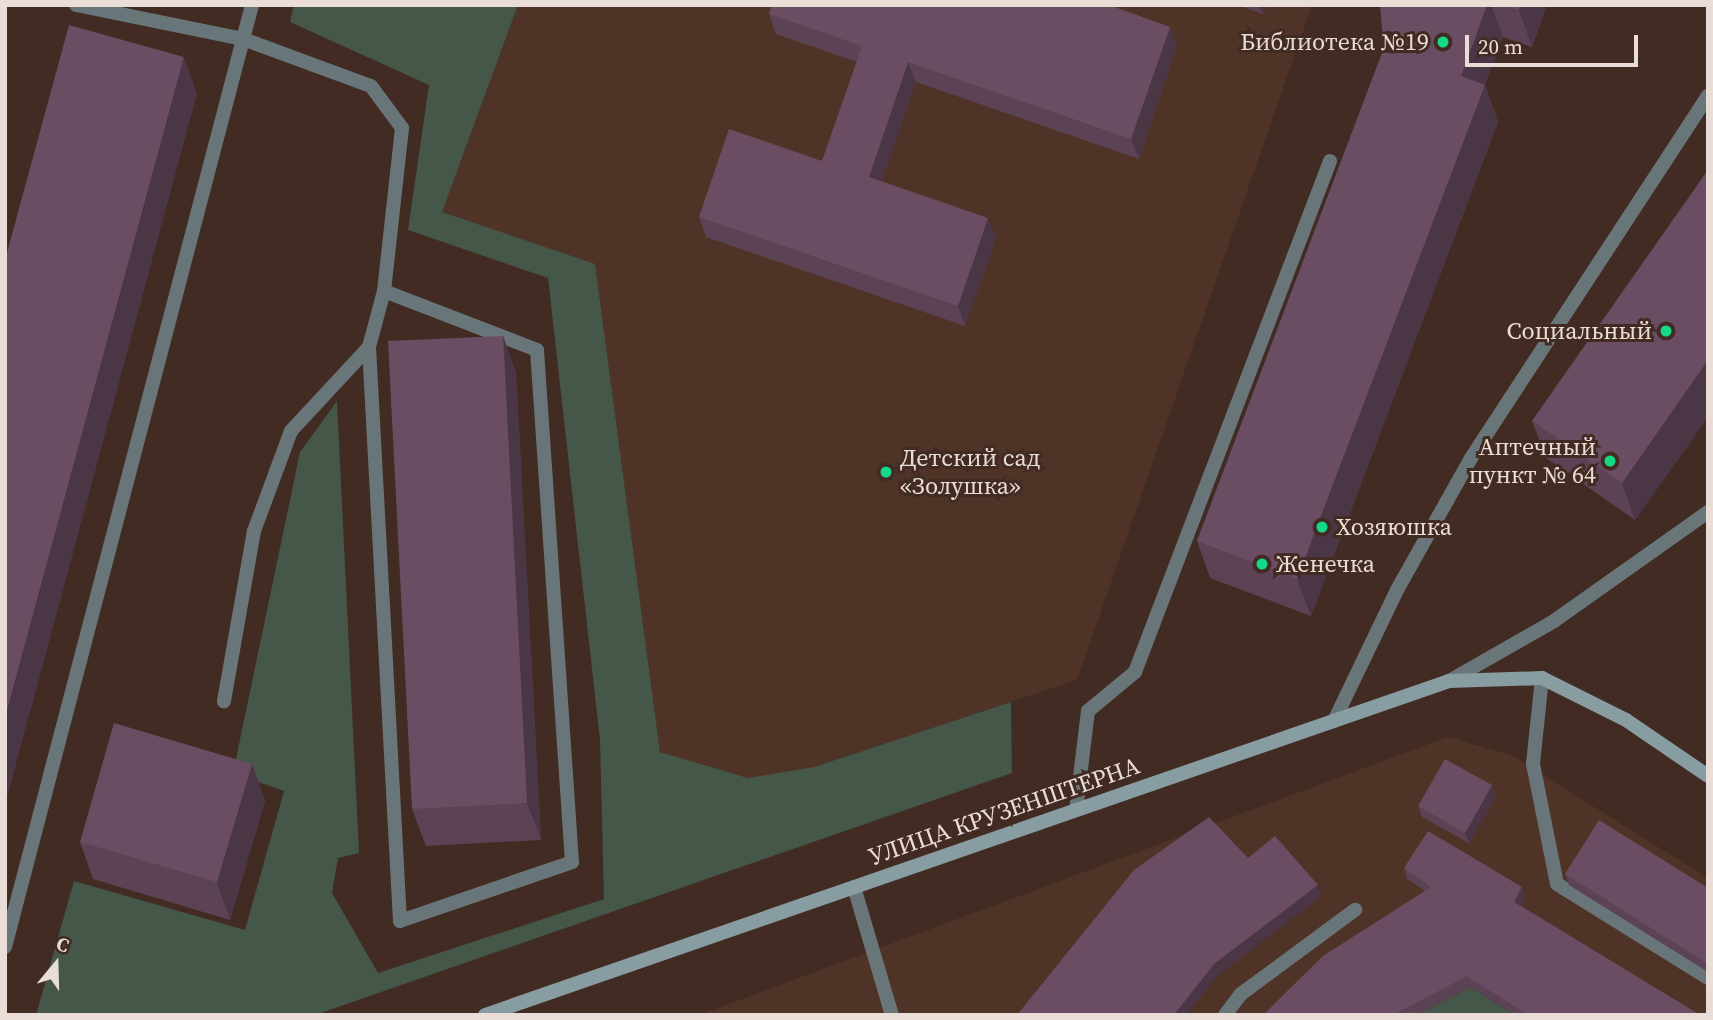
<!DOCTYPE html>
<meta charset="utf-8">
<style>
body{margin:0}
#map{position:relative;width:1713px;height:1020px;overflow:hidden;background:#412b22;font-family:"Source Serif 4",serif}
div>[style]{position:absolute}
.built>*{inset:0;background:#503327}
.green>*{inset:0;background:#445749}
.lane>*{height:14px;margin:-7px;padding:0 7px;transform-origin:7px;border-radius:7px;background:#697679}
.secondary>*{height:14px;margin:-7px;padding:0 7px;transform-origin:7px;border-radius:7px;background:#889da2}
.wall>*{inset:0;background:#5c4255}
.shaded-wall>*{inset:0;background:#4b3645}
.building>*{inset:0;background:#6b4d63}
.dots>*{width:19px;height:19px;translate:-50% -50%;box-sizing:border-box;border:4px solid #412b22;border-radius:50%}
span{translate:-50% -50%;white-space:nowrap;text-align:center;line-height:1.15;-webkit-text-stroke:6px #412b22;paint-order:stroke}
.poi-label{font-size:24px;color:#eadcd6}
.right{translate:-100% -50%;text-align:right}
.left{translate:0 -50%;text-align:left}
.street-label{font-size:24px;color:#eadcd6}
.frame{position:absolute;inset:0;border:7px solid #eadcd6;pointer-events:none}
.north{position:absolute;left:21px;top:929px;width:70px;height:70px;-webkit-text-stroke:5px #412b22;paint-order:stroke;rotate:19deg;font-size:19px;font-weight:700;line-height:28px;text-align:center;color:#eadcd6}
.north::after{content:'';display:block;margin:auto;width:24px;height:32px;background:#eadcd6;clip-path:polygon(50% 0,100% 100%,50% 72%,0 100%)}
.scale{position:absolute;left:1465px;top:35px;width:173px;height:32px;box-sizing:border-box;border:4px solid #eadcd6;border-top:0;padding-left:9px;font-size:21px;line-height:24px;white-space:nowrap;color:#eadcd6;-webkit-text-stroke:5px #412b22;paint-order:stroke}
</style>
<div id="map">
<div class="built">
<div style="clip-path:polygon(518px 5px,1312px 5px,1077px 680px,814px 767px,748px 778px,660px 752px,595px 265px,442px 212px)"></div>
<div style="clip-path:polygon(1448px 737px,1513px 756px,1708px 878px,1708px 1015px,1515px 1015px,1471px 987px,1417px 1015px,699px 1015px)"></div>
</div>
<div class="green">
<div style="clip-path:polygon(294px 5px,518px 5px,442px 212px,595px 264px,660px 752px,748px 778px,814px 767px,1011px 702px,1012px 773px,315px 1015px,36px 1015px,74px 881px,245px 930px,284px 791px,233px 773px,300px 452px,337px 401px,359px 853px,338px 858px,332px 893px,378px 973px,604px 899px,600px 740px,548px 278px,408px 230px,429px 85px,290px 22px)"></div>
<div style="clip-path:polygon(1471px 987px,1515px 1015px,1417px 1015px)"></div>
</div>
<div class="lane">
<div style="left:76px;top:5px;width:170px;rotate:11.5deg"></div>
<div style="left:243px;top:39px;width:35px;rotate:-75deg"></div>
<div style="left:369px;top:347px;width:575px;rotate:86.91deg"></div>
<div style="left:400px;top:921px;width:182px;rotate:-18.9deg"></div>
<div style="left:572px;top:862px;width:513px;rotate:-93.91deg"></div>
<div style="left:537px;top:350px;width:164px;rotate:-158.9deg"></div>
<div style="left:1542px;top:678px;width:86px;rotate:96deg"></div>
<div style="left:1533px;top:764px;width:122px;rotate:78.7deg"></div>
<div style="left:1557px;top:884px;width:178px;rotate:31.9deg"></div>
<div style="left:1449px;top:681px;width:121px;rotate:-29.7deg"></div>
<div style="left:1554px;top:621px;width:189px;rotate:-35.3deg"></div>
<div style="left:1334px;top:721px;width:145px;rotate:-64.3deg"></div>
<div style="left:1397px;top:590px;width:151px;rotate:-60.7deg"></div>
<div style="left:1471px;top:458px;width:433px;rotate:-56.8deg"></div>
<div style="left:1076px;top:810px;width:100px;rotate:-83.1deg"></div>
<div style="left:1088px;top:711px;width:61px;rotate:-39.7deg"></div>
<div style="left:1135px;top:672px;width:547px;rotate:-69.11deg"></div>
<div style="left:854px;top:887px;width:134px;rotate:73.5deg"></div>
<div style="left:5px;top:947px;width:939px;rotate:-75.31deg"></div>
<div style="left:243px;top:39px;width:136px;rotate:20.2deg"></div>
<div style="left:371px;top:86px;width:52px;rotate:53.6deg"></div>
<div style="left:402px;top:128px;width:164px;rotate:96.3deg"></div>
<div style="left:384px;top:291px;width:58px;rotate:105deg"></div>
<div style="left:369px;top:347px;width:115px;rotate:132.9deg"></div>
<div style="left:291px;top:431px;width:107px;rotate:110.3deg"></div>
<div style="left:254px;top:531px;width:173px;rotate:100deg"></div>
<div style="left:1225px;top:1015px;width:26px;rotate:-53deg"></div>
<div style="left:1241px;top:994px;width:142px;rotate:-36.4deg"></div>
</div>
<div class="secondary">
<div style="left:485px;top:1015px;width:1020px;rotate:-19.11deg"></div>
<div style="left:1449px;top:681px;width:93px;rotate:-1.8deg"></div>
<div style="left:1542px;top:678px;width:94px;rotate:26.6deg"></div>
<div style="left:1626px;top:720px;width:99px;rotate:34.3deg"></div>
</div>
<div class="wall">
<div style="clip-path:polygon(1237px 5px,1266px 5px,1263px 14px)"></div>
<div style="clip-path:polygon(1380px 5px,1547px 5px,1532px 47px,1503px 37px,1485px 85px,1498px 122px,1311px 616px,1210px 578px,1197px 541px,1384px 48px)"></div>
<div style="clip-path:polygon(769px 14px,1170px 27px,1177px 46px,1139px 159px,916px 82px,881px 182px,996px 238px,965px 326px,706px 237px,699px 217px,822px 161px,857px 62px,776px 34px)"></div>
<div style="clip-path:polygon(1708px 170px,1708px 417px,1635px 520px,1546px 458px,1532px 421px)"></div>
<div style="clip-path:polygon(503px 336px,516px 373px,541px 840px,426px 846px,412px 809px)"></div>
<div style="clip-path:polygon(252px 764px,265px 801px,230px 920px,93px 879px,80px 842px)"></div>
<div style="clip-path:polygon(1496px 796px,1469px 843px,1422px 817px,1418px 806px)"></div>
<div style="clip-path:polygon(1404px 868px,1526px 897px,1521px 906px,1700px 1015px,1515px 1015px,1471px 987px,1417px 1015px,1263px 1015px,1425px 891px,1407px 879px)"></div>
<div style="clip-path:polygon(1565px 874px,1708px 888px,1708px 972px,1569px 885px)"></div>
</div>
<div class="shaded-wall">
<div style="clip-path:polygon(1259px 5px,1266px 5px,1263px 14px)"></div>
<div style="clip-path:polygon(1487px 5px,1491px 5px,1503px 37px,1485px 85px,1498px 122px,1311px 616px,1297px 579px,1461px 76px)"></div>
<div style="clip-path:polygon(1520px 5px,1547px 5px,1532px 47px,1519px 10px)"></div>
<div style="clip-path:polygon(1170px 27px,1177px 46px,1139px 159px,1131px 139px)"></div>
<div style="clip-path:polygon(184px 57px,197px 94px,5px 805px,5px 718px)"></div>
<div style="clip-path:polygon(908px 62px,916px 82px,876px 197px,869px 177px)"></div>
<div style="clip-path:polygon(988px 218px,996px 238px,965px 326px,958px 306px)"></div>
<div style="clip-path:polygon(503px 336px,516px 373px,541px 840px,527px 803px)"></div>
<div style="clip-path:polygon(1708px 360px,1708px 417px,1635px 520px,1622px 483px)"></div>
<div style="clip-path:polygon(252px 764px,265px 801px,230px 920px,217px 882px)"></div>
<div style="clip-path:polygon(1492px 785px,1496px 796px,1469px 843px,1465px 833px)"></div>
<div style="clip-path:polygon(1318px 885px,1322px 896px,1218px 975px,1186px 1015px,1174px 1015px,1214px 964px)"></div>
<div style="clip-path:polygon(1522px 887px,1526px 897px,1518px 913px,1514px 902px)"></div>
</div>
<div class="building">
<div style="clip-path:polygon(772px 5px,1109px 5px,1170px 27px,1131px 139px,908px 62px,869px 177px,988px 218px,958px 306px,699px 217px,729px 129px,822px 161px,862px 46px,769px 14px)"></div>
<div style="clip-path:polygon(1380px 5px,1487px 5px,1461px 76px,1485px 85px,1297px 579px,1197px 541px,1384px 48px)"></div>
<div style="clip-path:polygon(1506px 5px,1520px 5px,1519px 10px)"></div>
<div style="clip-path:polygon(69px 25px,184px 57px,5px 718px,5px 260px)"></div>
<div style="clip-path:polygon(1708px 170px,1708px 360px,1622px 483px,1532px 421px)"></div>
<div style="clip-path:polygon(503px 336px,527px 803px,412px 809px,388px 341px)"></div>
<div style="clip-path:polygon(114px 723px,252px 764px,217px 882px,80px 842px)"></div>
<div style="clip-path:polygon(1445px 759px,1492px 785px,1465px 833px,1418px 806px)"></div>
<div style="clip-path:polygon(1209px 817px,1248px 858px,1275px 836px,1318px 885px,1214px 964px,1174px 1015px,1017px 1015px,1134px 870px)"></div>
<div style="clip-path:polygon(1599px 820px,1708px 888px,1708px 964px,1565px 874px)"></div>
<div style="clip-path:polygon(1428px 831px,1522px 887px,1514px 902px,1700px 1015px,1528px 1015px,1467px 976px,1393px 1015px,1263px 1015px,1323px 956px,1431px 887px,1404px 868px)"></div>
</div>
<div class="dots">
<div style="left:1443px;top:42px;background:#14d989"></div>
<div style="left:1666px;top:331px;background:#14d989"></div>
<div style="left:1610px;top:461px;background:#14d989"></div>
<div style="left:886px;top:472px;background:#14d989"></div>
<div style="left:1322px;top:527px;background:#14d989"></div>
<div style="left:1262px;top:564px;background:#14d989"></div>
</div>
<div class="poi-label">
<span class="right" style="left:1429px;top:42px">Библиотека №19</span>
<span class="right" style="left:1652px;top:331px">Социальный</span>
<span class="right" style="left:1596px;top:461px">Аптечный<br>пункт № 64</span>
<span class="left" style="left:900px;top:472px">Детский сад<br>«Золушка»</span>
<span class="left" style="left:1336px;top:527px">Хозяюшка</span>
<span class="left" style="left:1276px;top:564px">Женечка</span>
</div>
<div class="street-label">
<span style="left:1004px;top:811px;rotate:-19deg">УЛИЦА КРУЗЕНШТЕРНА</span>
</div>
<div class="frame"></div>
<div class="north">С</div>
<div class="scale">20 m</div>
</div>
